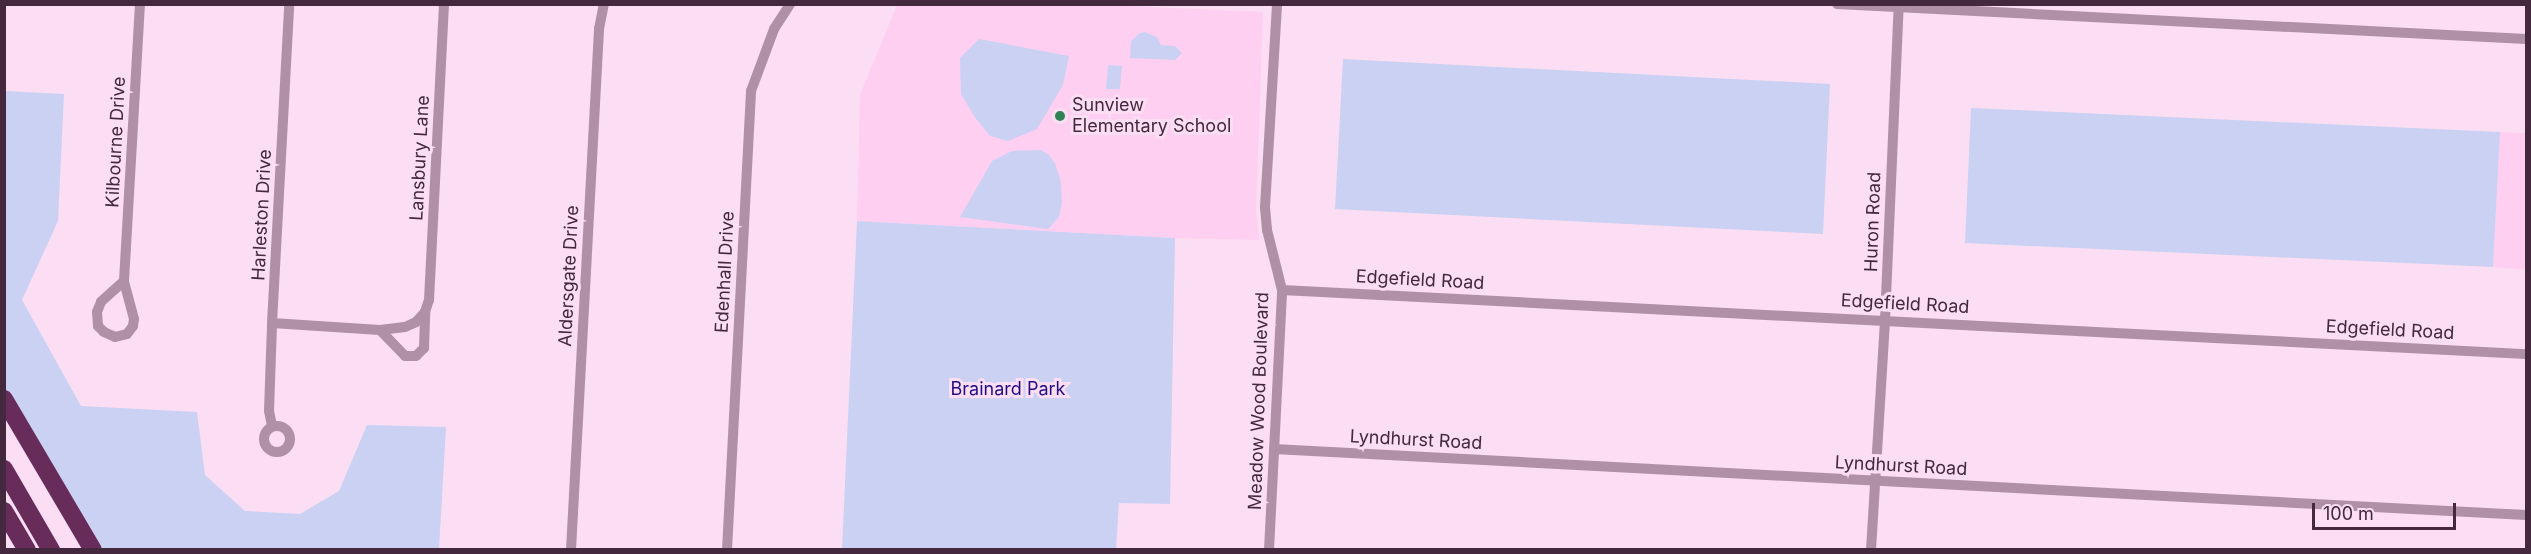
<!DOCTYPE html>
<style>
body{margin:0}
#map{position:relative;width:2531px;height:554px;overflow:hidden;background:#fbdef3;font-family:Inter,sans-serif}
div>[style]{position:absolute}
.built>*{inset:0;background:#ffcff2}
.green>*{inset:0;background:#cad1f3}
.street>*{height:10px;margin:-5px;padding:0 5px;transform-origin:5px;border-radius:5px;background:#af90a6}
.street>.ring{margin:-5px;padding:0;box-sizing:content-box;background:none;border:10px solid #af90a6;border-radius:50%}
.highway>*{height:18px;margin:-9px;padding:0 9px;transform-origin:9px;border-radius:9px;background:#682c5b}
.dots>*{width:16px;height:16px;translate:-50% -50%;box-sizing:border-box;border:3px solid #fbdef3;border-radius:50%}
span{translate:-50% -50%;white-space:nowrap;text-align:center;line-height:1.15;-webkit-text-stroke:6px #fbdef3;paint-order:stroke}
.poi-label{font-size:18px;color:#44283d}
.left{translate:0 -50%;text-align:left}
.street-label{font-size:18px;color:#44283d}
.park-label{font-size:18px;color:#210e83}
.frame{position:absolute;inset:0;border:6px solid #44283d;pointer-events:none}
.scale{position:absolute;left:2312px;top:503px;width:144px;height:27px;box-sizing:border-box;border:3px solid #44283d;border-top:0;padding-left:8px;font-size:18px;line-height:21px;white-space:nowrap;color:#44283d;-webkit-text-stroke:4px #fbdef3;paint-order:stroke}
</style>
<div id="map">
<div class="built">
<div style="clip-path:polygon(1085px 4px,1263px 12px,1256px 210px,1259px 240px,1175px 238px,857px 221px,860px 95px,897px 5px)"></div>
<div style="clip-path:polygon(2500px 132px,2526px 133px,2526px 270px,2493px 267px)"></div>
</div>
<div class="green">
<div style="clip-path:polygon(1145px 32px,1157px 37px,1161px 45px,1175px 46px,1182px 53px,1175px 60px,1130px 58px,1131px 41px,1140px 33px)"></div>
<div style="clip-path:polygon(979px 39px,1069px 56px,1063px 85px,1037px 129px,1008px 141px,990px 136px,974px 116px,961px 94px,960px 58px)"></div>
<div style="clip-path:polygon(1343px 59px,1830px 84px,1823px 234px,1335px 209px)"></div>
<div style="clip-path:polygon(1108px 65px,1122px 66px,1120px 89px,1106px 89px)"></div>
<div style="clip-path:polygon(5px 91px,64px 94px,58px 221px,22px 300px,81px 406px,197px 412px,205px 475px,245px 511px,300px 514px,339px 491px,367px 425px,446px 427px,439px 549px,93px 549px,5px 399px)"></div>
<div style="clip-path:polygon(1971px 108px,2500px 132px,2493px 267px,1965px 243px)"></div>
<div style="clip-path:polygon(1041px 150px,1049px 155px,1055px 163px,1061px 182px,1062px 203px,1059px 217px,1048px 229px,960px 217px,992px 161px,1012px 151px)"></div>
<div style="clip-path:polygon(857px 221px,1175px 238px,1170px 504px,1119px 503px,1116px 549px,842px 549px)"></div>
</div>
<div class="street">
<div style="left:1837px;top:4px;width:690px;rotate:2.91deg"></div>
<div style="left:124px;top:281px;width:31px;rotate:138deg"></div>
<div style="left:101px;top:302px;width:11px;rotate:112deg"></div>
<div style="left:97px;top:312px;width:14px;rotate:86deg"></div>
<div style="left:98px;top:326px;width:8px;rotate:45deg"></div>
<div style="left:104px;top:332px;width:12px;rotate:24deg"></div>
<div style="left:115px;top:337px;width:12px;rotate:-14deg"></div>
<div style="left:127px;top:334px;width:10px;rotate:-53deg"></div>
<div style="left:133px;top:326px;width:7px;rotate:-82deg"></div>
<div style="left:134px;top:319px;width:39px;rotate:-105deg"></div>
<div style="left:124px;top:281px;width:277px;rotate:-86.7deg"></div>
<div style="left:1282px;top:290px;width:1246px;rotate:2.95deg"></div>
<div style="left:272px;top:323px;width:108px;rotate:3.7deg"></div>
<div style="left:380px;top:330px;width:25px;rotate:-7deg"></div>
<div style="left:405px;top:327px;width:12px;rotate:-24deg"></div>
<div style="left:416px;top:322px;width:13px;rotate:-48deg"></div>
<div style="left:425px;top:312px;width:13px;rotate:-72deg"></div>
<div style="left:429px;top:300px;width:296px;rotate:-87.1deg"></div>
<div style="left:380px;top:330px;width:36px;rotate:46deg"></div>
<div style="left:405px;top:356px;width:11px"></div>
<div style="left:416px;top:356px;width:11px;rotate:-45deg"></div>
<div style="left:424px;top:348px;width:36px;rotate:-88deg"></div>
<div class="ring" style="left:264px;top:426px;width:16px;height:16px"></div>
<div style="left:272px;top:426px;width:15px;rotate:-101deg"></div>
<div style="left:269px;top:411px;width:88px;rotate:-88deg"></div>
<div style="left:272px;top:323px;width:319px;rotate:-86.9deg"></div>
<div style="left:1274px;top:449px;width:1254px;rotate:3.02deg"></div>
<div style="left:571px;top:550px;width:522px;rotate:-86.92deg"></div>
<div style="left:599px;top:29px;width:25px;rotate:-79deg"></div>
<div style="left:727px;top:550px;width:460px;rotate:-87deg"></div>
<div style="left:751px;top:91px;width:66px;rotate:-69.6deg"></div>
<div style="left:774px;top:29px;width:30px;rotate:-57deg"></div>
<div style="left:1269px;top:550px;width:260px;rotate:-87.1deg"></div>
<div style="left:1282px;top:290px;width:62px;rotate:-104deg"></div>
<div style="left:1267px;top:230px;width:23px;rotate:-95deg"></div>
<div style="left:1265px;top:207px;width:203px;rotate:-86.6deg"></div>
<div style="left:1871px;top:550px;width:230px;rotate:-86.5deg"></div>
<div style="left:1885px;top:320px;width:316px;rotate:-87.5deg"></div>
</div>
<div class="highway">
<div style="left:4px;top:399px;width:175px;rotate:59.5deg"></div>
<div style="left:4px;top:469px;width:94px;rotate:59.9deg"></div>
<div style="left:4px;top:511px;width:45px;rotate:59.5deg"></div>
</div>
<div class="dots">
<div style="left:1060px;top:116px;background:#2e8254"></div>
</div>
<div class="poi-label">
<span class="left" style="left:1072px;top:116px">Sunview<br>Elementary School</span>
</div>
<div class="street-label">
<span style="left:116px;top:142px;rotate:-87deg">Kilbourne Drive</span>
<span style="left:420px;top:158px;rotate:-87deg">Lansbury Lane</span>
<span style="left:262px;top:215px;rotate:-87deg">Harleston Drive</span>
<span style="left:1873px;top:222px;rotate:-88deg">Huron Road</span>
<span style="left:725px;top:272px;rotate:-87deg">Edenhall Drive</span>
<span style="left:569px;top:276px;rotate:-87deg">Aldersgate Drive</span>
<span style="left:1420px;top:280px;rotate:3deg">Edgefield Road</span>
<span style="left:1905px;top:304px;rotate:3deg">Edgefield Road</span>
<span style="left:2390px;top:330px;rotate:3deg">Edgefield Road</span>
<span style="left:1259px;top:401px;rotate:-88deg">Meadow Wood Boulevard</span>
<span style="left:1416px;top:440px;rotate:3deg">Lyndhurst Road</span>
<span style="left:1901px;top:466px;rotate:3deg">Lyndhurst Road</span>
</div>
<div class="park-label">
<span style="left:1008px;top:389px">Brainard Park</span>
</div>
<div class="frame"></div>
<div class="scale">100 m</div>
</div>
